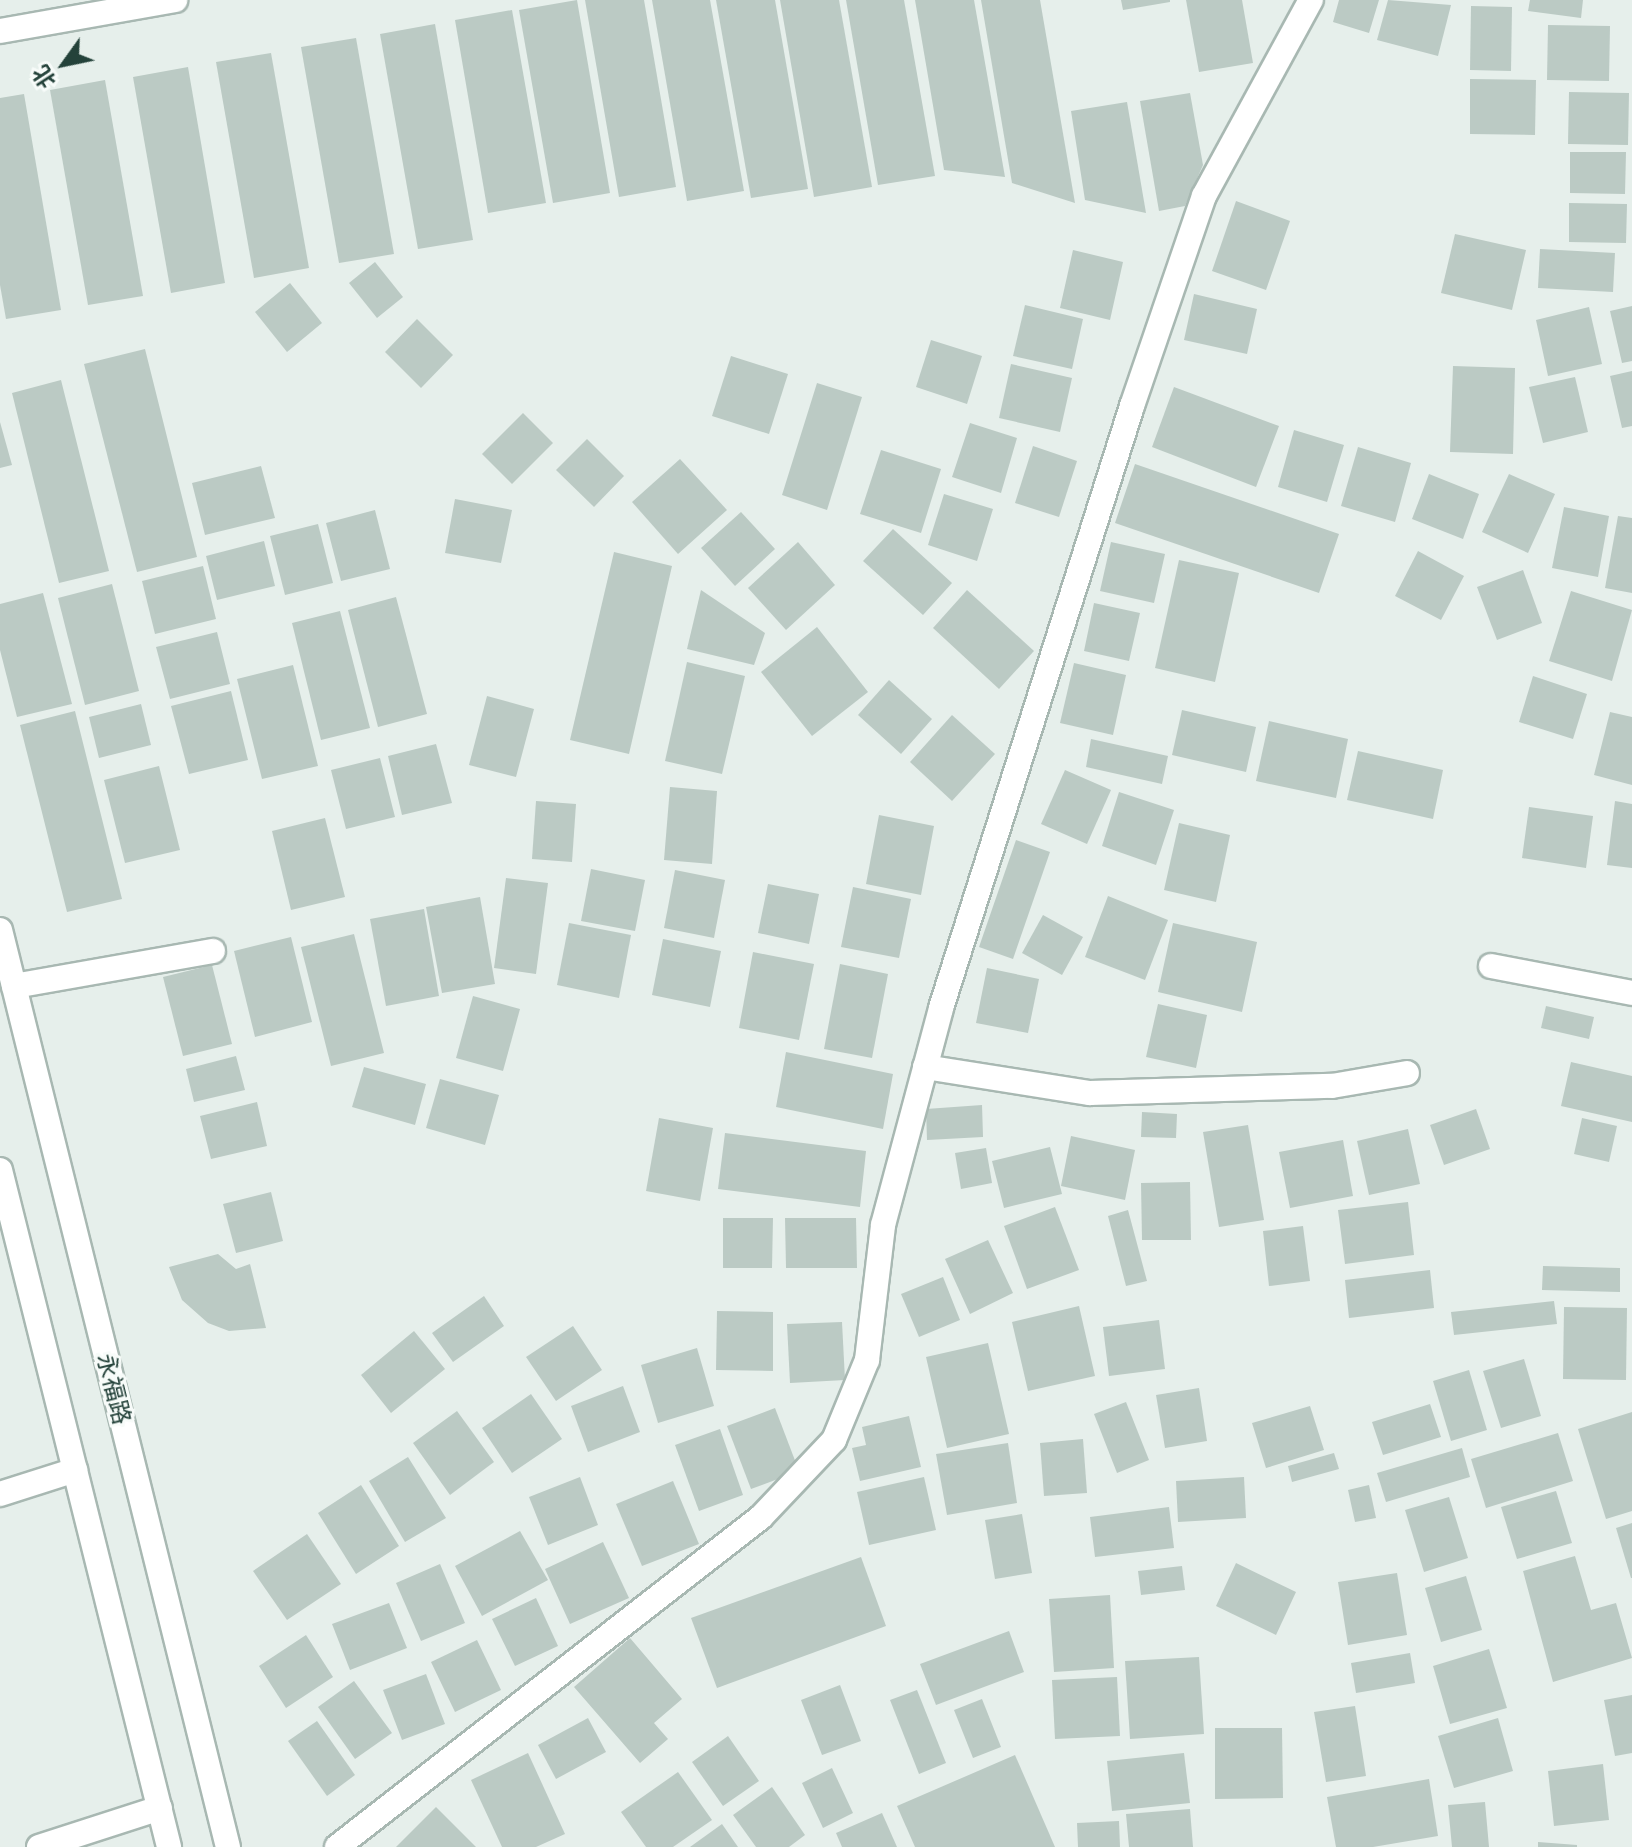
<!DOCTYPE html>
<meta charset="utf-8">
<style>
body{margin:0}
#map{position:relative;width:1632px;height:1847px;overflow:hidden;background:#e6efeb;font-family:Inter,"Noto Sans SC",sans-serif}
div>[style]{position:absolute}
.building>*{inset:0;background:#bbcac4}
.roads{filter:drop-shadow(2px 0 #a8b8b2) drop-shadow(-2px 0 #a8b8b2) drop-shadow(0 2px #a8b8b2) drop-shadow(0 -2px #a8b8b2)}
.minor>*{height:24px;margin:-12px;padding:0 12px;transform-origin:12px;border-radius:12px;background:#fff}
.tertiary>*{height:24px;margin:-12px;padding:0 12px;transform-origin:12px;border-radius:12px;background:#fff}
span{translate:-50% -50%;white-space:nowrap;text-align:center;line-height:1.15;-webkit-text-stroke:6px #f7fbf9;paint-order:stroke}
.street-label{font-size:24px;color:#24423a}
.north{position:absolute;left:24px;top:24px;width:80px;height:80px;-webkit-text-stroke:6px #f7fbf9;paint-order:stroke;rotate:237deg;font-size:22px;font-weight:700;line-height:32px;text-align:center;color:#24423a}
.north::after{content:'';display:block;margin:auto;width:28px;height:36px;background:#24423a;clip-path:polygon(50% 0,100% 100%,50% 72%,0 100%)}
</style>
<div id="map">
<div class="building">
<div style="clip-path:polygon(577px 0,610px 193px,553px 203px,519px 10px)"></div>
<div style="clip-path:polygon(585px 0,644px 0,676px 187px,619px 197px)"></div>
<div style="clip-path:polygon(652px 0,710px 0,744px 191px,687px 201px)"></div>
<div style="clip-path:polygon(716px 0,775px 0,808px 189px,751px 198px)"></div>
<div style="clip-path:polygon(780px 0,839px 0,872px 187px,814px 197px)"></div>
<div style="clip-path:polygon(846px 0,904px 0,935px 176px,878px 185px)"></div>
<div style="clip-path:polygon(915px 0,974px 0,1005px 177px,944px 170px)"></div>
<div style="clip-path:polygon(981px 0,1040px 0,1075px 203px,1012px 183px)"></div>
<div style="clip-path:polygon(1121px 0,1170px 0,1170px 2px,1123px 10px)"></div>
<div style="clip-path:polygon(1186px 0,1242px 0,1253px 63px,1199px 72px)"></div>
<div style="clip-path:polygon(1339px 0,1379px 0,1369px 33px,1333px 22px)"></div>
<div style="clip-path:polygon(1388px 0,1451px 5px,1438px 56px,1377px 40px)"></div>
<div style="clip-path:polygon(1530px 0,1583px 0,1581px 18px,1528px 11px)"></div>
<div style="clip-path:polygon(1471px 6px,1512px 7px,1511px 71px,1470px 70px)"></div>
<div style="clip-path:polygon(512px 10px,546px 203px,488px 213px,455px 20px)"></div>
<div style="clip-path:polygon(435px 24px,473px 240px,418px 249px,380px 34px)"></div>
<div style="clip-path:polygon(1548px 25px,1610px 26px,1609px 81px,1547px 80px)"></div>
<div style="clip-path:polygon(356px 38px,394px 254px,339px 263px,301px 47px)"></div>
<div style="clip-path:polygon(271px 53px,309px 268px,254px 278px,216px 62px)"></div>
<div style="clip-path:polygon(188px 67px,225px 283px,171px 293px,133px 77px)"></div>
<div style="clip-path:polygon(1470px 79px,1536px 80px,1535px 135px,1470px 134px)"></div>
<div style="clip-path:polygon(105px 80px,143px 296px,88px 305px,50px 90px)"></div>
<div style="clip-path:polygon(1569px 92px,1629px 93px,1628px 145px,1568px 144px)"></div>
<div style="clip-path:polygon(1190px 93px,1203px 165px,1185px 206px,1159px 211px,1140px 101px)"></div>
<div style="clip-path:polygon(24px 94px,61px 310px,6px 319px,0 285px,0 98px)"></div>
<div style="clip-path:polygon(1127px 102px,1146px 213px,1085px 200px,1071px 111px)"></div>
<div style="clip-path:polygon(1570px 152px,1626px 152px,1625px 194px,1570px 193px)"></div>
<div style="clip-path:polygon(1236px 201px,1290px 221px,1266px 290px,1212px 271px)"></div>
<div style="clip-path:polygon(1569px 203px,1627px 204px,1626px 243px,1569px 242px)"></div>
<div style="clip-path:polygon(1455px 234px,1526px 250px,1512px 310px,1441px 293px)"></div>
<div style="clip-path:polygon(1540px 249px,1615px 253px,1613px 292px,1538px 288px)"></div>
<div style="clip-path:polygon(1073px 250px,1123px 262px,1110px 320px,1060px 308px)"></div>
<div style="clip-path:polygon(375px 262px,403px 297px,377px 318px,349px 283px)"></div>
<div style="clip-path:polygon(290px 283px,322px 323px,287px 352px,255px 312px)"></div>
<div style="clip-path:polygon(1194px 294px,1257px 309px,1247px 354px,1184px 340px)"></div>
<div style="clip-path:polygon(1025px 305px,1083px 319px,1072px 369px,1013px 356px)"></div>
<div style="clip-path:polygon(1632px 306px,1632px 361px,1622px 363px,1610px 311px)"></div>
<div style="clip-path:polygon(1589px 307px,1602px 364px,1548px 376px,1536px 320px)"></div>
<div style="clip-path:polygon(417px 319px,453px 355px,421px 388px,385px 352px)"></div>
<div style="clip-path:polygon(931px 340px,982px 356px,967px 404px,916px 387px)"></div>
<div style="clip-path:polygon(145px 349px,197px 557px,137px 572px,84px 364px)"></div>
<div style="clip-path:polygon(731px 356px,788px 374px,769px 434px,712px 416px)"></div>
<div style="clip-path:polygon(1011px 364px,1072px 378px,1060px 432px,999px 418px)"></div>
<div style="clip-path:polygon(1453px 366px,1515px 368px,1513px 454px,1450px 452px)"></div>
<div style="clip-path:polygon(1632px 371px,1632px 426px,1622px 428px,1610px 376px)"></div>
<div style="clip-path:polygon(1575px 377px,1588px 432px,1543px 443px,1529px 387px)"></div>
<div style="clip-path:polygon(61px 380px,109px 571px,59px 583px,12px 393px)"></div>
<div style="clip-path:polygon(817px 383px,862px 397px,827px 510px,782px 495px)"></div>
<div style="clip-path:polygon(1174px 387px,1279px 426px,1256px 487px,1152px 447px)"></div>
<div style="clip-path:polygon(523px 413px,553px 443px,512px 484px,482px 454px)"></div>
<div style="clip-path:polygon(0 422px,12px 465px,0 468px)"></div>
<div style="clip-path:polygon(970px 423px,1017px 438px,1001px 493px,952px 477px)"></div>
<div style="clip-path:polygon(1294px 430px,1344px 445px,1327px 502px,1278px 487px)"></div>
<div style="clip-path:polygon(587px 439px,624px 476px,594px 507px,556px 470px)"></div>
<div style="clip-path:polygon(1033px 446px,1077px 461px,1059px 517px,1015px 503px)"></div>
<div style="clip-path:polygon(1358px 447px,1411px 463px,1395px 522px,1341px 506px)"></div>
<div style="clip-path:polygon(881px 450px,941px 469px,921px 533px,860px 514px)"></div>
<div style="clip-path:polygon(680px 459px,727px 510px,678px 554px,632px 502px)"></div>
<div style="clip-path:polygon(1135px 464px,1339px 534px,1319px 593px,1115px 523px)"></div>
<div style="clip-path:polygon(261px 466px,275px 518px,205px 535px,192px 483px)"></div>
<div style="clip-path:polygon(1429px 474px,1479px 494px,1463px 539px,1412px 519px)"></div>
<div style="clip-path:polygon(1509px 474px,1555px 494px,1528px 553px,1482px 532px)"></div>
<div style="clip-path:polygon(944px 494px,993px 509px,977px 561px,928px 545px)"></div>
<div style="clip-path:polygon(455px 499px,512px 510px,501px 563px,445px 553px)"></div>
<div style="clip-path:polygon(1564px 507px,1609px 516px,1598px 577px,1552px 568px)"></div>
<div style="clip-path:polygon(375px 510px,390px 569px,341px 581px,326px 523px)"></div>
<div style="clip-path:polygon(741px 512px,775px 549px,735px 586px,701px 548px)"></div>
<div style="clip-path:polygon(1618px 516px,1632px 518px,1632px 593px,1605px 588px)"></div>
<div style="clip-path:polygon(318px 524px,333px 583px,285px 595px,270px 536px)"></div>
<div style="clip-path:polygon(893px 529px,952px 583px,923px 615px,863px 561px)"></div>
<div style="clip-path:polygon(264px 541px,275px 586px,217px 600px,206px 556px)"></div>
<div style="clip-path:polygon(798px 542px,835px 585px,786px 630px,748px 588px)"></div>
<div style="clip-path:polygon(1111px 542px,1165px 554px,1154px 603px,1100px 591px)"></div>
<div style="clip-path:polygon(1418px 551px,1464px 576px,1441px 620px,1395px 596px)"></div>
<div style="clip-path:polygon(614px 552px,672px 566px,629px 754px,570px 740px)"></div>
<div style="clip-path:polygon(1179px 560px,1239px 573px,1215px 682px,1155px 668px)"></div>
<div style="clip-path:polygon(203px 566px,216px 619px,155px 634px,142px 581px)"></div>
<div style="clip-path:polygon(1523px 570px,1542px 623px,1497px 640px,1477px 587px)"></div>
<div style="clip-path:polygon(112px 584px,139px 691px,85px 705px,58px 598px)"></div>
<div style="clip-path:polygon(701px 590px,765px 633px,754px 665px,687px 649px)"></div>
<div style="clip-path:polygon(967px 590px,1034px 651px,999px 689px,933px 628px)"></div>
<div style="clip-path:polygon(1571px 591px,1632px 610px,1612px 681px,1549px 661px)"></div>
<div style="clip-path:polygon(43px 593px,72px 704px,17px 717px,0 650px,0 604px)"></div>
<div style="clip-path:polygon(396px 597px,427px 714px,378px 727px,348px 610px)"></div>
<div style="clip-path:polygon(1094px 603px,1140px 613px,1129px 661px,1084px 651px)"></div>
<div style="clip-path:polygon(340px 611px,370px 728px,321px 740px,292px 623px)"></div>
<div style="clip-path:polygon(817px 627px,868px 692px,812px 736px,761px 672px)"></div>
<div style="clip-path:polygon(217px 632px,230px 684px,170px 699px,156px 647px)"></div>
<div style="clip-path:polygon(687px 662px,745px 676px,722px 774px,665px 761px)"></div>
<div style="clip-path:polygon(1074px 663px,1126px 675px,1113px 735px,1060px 723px)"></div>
<div style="clip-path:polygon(293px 665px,318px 766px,262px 779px,237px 679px)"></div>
<div style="clip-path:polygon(1533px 676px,1587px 694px,1573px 739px,1519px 722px)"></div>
<div style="clip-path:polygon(889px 680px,932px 719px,901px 754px,858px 715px)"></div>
<div style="clip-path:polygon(231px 691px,248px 760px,189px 774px,171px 706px)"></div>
<div style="clip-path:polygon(487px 696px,534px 709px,516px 777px,469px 765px)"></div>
<div style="clip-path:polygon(141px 704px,151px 745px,99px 758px,89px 717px)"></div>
<div style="clip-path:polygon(1182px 710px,1256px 727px,1246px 772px,1172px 755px)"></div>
<div style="clip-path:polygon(75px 711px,122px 899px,67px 912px,20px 725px)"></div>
<div style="clip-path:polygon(1610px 712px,1632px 717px,1632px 785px,1594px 775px)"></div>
<div style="clip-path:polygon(952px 715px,995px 754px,952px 801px,910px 762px)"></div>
<div style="clip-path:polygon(1269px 721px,1348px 739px,1336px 798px,1256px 781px)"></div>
<div style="clip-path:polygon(1091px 739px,1168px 756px,1162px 784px,1086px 767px)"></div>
<div style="clip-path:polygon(436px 744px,452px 803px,402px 815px,388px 756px)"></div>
<div style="clip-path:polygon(1358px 751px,1443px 770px,1433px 819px,1347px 800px)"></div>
<div style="clip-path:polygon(380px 758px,395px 817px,346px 829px,331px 770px)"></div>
<div style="clip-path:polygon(159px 766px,180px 850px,125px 863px,104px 780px)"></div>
<div style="clip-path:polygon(1065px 770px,1111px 790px,1087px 844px,1041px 824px)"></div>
<div style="clip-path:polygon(670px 787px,717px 791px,712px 864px,664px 860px)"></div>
<div style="clip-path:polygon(1119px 792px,1174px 810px,1156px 865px,1102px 846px)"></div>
<div style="clip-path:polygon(536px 801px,576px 804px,572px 862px,532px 859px)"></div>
<div style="clip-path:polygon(1615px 801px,1632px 804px,1632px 868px,1607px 865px)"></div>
<div style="clip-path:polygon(1529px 807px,1593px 816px,1586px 868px,1522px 858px)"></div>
<div style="clip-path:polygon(879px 815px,934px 826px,921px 895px,866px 884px)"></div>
<div style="clip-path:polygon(325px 818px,345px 897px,291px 910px,272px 831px)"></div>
<div style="clip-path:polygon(1179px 823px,1230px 835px,1216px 902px,1164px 890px)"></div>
<div style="clip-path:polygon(1016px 840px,1050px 852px,1013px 959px,979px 947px)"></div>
<div style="clip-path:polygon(591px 869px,645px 880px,635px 931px,581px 921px)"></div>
<div style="clip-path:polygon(675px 870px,725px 880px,714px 938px,664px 928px)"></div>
<div style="clip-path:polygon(506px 878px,548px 883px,536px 974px,494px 968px)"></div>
<div style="clip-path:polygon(768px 884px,819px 894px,809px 944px,758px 933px)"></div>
<div style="clip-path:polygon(853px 887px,911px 899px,899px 958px,841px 947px)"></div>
<div style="clip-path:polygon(1108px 896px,1168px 920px,1145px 980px,1085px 957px)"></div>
<div style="clip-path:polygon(480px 897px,495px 984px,442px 993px,426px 907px)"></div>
<div style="clip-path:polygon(424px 909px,439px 996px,386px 1006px,370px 919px)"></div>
<div style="clip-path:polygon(1043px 915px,1083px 937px,1062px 975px,1022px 953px)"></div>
<div style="clip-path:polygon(569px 923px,631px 935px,619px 998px,557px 985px)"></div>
<div style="clip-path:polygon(1173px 923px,1257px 942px,1242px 1012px,1158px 992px)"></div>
<div style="clip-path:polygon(354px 934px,384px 1053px,331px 1066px,301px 947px)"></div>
<div style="clip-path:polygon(291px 937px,312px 1022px,255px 1037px,234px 951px)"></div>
<div style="clip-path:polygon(663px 939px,721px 951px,710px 1007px,652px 995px)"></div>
<div style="clip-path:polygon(753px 952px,814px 964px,799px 1040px,739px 1028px)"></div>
<div style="clip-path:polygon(840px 964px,888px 974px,872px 1058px,824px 1049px)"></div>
<div style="clip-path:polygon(212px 965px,232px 1044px,183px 1056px,163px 977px)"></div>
<div style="clip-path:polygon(987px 968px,1039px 979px,1028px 1033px,976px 1023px)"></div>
<div style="clip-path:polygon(473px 996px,520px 1009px,503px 1071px,456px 1058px)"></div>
<div style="clip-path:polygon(1158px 1004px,1207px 1015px,1196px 1068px,1146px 1057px)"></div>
<div style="clip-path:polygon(1546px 1006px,1594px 1017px,1589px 1039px,1541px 1028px)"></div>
<div style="clip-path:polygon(786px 1052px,893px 1074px,883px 1129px,776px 1107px)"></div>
<div style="clip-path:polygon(236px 1056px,245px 1090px,194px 1102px,186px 1069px)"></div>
<div style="clip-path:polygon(1571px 1062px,1632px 1076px,1632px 1122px,1561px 1106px)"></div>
<div style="clip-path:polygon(364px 1067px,426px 1084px,415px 1125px,352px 1107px)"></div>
<div style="clip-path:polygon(440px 1079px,499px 1095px,485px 1145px,426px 1128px)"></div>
<div style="clip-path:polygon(257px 1102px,267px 1146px,211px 1159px,200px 1116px)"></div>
<div style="clip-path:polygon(982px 1105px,983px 1137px,927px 1140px,926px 1109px)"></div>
<div style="clip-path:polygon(1476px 1109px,1490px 1149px,1444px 1165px,1430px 1125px)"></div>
<div style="clip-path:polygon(1142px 1112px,1177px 1114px,1176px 1138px,1141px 1137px)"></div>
<div style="clip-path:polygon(659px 1118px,713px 1128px,700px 1201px,646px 1191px)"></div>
<div style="clip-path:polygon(1582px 1118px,1617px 1126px,1609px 1162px,1574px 1154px)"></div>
<div style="clip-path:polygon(1248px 1125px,1264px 1220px,1219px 1227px,1203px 1132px)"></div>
<div style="clip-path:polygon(1408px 1129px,1420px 1184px,1369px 1195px,1357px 1141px)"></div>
<div style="clip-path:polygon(725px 1133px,866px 1151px,860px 1207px,718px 1189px)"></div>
<div style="clip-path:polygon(1071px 1136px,1135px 1150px,1125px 1200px,1061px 1186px)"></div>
<div style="clip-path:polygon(1343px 1140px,1353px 1196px,1290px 1208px,1279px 1152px)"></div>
<div style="clip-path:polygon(1050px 1147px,1062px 1194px,1004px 1208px,992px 1161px)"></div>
<div style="clip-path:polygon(986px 1148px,992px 1183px,961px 1189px,955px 1153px)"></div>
<div style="clip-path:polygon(1190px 1182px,1191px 1240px,1142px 1240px,1141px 1183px)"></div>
<div style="clip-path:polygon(271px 1192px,283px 1241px,236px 1253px,223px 1204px)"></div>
<div style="clip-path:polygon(1408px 1202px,1414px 1255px,1345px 1264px,1338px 1210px)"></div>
<div style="clip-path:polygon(1055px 1207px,1079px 1270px,1027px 1289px,1004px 1226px)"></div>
<div style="clip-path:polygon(1128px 1210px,1147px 1281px,1126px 1286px,1108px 1216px)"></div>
<div style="clip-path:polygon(723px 1218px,773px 1218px,772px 1268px,723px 1268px)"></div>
<div style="clip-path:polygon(785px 1218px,856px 1218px,857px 1268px,786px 1268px)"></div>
<div style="clip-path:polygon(1303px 1226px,1310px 1281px,1269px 1286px,1263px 1231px)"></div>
<div style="clip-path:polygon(988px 1240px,1013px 1293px,970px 1314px,945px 1259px)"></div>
<div style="clip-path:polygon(218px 1254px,236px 1269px,250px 1264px,266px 1328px,229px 1331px,208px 1323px,182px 1300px,169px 1267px)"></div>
<div style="clip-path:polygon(1543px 1266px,1620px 1268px,1620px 1292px,1542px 1290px)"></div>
<div style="clip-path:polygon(1430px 1270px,1434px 1308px,1349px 1318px,1345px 1280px)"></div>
<div style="clip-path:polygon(943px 1277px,960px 1320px,919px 1337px,901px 1294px)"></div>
<div style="clip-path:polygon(484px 1296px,504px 1326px,453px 1362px,432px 1333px)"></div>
<div style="clip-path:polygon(1554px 1301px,1557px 1324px,1454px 1335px,1451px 1312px)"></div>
<div style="clip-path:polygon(1079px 1306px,1095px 1376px,1028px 1391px,1012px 1322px)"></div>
<div style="clip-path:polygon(1564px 1307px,1627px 1308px,1626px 1380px,1563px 1379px)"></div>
<div style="clip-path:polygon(717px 1311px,773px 1312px,773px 1371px,716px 1370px)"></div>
<div style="clip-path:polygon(1159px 1320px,1165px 1369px,1109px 1376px,1103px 1327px)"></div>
<div style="clip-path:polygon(842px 1322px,845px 1380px,790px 1383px,787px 1324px)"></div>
<div style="clip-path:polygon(573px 1326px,602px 1370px,556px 1401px,526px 1357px)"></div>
<div style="clip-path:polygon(414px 1331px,445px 1369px,391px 1413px,361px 1375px)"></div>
<div style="clip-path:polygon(988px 1343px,1009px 1434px,947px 1448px,926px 1357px)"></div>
<div style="clip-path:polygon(697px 1348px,714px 1406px,658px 1423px,641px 1365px)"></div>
<div style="clip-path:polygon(1524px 1359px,1541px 1416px,1501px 1428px,1483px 1371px)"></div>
<div style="clip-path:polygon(1469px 1370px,1487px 1430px,1451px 1441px,1433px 1381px)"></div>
<div style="clip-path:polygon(623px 1386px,640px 1432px,588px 1452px,571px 1406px)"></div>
<div style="clip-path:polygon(1199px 1388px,1207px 1441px,1165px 1448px,1156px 1395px)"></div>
<div style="clip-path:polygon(531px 1394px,562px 1439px,512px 1473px,482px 1428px)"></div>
<div style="clip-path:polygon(1126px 1402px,1149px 1460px,1117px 1473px,1094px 1414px)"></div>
<div style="clip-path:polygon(1430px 1404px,1441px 1437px,1383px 1455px,1372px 1422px)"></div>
<div style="clip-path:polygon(1310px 1406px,1324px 1450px,1266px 1468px,1252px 1423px)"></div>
<div style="clip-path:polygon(775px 1408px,799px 1471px,751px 1489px,727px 1426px)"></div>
<div style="clip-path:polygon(457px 1411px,494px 1462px,450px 1495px,413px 1443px)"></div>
<div style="clip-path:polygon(1632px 1412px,1632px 1511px,1606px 1519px,1578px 1429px)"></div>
<div style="clip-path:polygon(909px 1416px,921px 1467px,860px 1481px,852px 1448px,866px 1445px,862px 1427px)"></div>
<div style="clip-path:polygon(720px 1429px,743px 1495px,699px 1511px,675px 1445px)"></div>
<div style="clip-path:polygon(1558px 1433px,1573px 1481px,1486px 1508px,1471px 1459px)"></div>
<div style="clip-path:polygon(1083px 1439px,1087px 1493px,1044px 1496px,1040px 1443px)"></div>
<div style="clip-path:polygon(1008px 1443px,1017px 1503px,947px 1515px,936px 1454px)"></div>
<div style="clip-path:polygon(1462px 1448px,1470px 1477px,1386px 1502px,1377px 1473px)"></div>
<div style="clip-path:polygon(1334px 1453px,1339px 1469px,1292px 1482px,1288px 1466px)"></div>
<div style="clip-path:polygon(408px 1457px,446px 1518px,405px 1542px,369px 1481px)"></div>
<div style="clip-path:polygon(580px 1477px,598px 1525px,548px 1545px,529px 1497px)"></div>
<div style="clip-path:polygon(924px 1477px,936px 1530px,869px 1545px,857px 1492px)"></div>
<div style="clip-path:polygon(1244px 1477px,1246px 1518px,1178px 1522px,1176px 1481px)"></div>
<div style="clip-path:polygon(673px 1481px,699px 1544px,642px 1566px,616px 1504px)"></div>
<div style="clip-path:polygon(361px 1485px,399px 1546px,356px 1574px,318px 1513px)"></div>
<div style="clip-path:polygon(1369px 1485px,1376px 1518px,1355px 1522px,1348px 1490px)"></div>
<div style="clip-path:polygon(1556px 1491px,1572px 1543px,1517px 1559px,1501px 1507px)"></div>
<div style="clip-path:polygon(1449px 1497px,1468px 1558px,1424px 1572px,1405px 1510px)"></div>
<div style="clip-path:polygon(1169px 1507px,1174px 1548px,1095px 1557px,1090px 1517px)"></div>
<div style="clip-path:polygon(1022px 1514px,1032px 1573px,995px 1579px,985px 1520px)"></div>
<div style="clip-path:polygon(1632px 1523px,1632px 1578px,1631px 1578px,1616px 1528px)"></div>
<div style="clip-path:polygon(520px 1531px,548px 1580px,482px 1616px,455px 1566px)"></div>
<div style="clip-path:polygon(307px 1534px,341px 1584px,287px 1620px,253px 1571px)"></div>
<div style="clip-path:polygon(603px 1542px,629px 1598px,570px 1624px,545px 1569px)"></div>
<div style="clip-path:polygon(1575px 1556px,1591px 1610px,1616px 1603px,1632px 1658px,1553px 1682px,1523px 1571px)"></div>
<div style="clip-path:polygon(861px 1557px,886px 1626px,717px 1688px,691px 1618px)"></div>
<div style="clip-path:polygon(1236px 1563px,1296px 1592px,1276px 1635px,1216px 1606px)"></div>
<div style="clip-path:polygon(440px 1564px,465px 1623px,421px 1641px,396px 1583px)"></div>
<div style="clip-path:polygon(1182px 1566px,1185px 1590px,1141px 1595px,1138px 1571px)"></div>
<div style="clip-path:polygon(1397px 1573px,1407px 1635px,1348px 1645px,1338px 1582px)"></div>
<div style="clip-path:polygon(1466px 1576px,1482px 1630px,1441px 1642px,1425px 1588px)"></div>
<div style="clip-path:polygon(1110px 1595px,1114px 1668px,1054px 1672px,1049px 1599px)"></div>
<div style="clip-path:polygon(536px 1598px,558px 1646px,515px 1666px,492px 1619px)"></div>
<div style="clip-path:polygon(389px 1603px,407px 1648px,350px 1670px,332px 1624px)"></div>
<div style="clip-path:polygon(1009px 1631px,1024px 1672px,936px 1705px,920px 1664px)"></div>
<div style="clip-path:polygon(306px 1635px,333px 1677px,286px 1708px,259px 1666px)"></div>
<div style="clip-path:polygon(630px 1638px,682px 1699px,654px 1723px,668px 1739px,640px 1763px,574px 1687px)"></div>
<div style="clip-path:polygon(477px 1640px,501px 1690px,455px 1712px,431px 1662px)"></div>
<div style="clip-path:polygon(1489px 1649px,1507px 1708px,1450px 1724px,1433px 1666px)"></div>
<div style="clip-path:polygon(1410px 1653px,1415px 1683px,1356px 1693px,1351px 1663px)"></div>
<div style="clip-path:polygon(1199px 1657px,1204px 1734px,1130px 1739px,1125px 1661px)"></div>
<div style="clip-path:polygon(426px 1674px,445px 1724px,402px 1740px,383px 1690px)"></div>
<div style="clip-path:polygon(1117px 1677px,1120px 1736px,1055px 1739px,1052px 1680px)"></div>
<div style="clip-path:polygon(354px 1681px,392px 1733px,355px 1759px,318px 1707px)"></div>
<div style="clip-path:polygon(840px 1685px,861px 1741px,822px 1755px,801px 1700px)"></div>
<div style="clip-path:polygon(917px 1690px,946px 1763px,919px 1774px,890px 1700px)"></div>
<div style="clip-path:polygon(1632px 1695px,1632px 1753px,1615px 1756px,1604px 1700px)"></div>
<div style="clip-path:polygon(982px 1699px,1001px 1747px,973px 1758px,954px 1710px)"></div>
<div style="clip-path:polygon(1355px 1706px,1366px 1776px,1326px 1782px,1314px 1712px)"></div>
<div style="clip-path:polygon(588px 1718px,606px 1752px,556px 1779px,538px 1745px)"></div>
<div style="clip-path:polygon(1498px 1718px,1513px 1771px,1454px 1788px,1438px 1736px)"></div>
<div style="clip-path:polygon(317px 1721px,355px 1775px,327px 1796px,288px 1741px)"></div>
<div style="clip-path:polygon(1215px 1728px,1282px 1728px,1283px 1798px,1215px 1799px)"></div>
<div style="clip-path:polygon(728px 1736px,759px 1781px,723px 1806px,692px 1762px)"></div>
<div style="clip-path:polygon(528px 1753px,565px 1834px,536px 1847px,502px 1847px,471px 1780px)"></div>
<div style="clip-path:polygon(1184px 1753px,1190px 1803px,1112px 1811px,1107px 1761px)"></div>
<div style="clip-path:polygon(1015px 1755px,1055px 1847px,915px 1847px,897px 1806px)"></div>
<div style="clip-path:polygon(1603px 1764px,1609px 1820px,1554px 1826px,1548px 1771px)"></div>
<div style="clip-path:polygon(832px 1768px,853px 1813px,823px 1828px,802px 1783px)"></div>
<div style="clip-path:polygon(678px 1772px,712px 1820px,673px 1847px,646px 1847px,621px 1812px)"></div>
<div style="clip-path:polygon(1429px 1779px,1438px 1836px,1373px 1847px,1336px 1847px,1327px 1797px)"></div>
<div style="clip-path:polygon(772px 1787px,805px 1835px,789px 1847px,756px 1847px,733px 1815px)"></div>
<div style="clip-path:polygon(1485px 1802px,1489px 1847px,1452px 1847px,1448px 1805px)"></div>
<div style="clip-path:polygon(436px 1807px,476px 1847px,396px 1847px)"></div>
<div style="clip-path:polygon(1190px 1809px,1193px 1847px,1129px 1847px,1126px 1814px)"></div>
<div style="clip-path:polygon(882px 1813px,897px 1847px,842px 1847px,836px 1833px)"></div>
<div style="clip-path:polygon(1119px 1821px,1120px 1847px,1078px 1847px,1077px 1823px)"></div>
<div style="clip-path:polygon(722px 1824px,738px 1847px,690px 1847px)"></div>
<div style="clip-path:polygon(1538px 1842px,1577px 1845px,1577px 1847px,1538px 1847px)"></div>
</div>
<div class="roads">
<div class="minor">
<div style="left:1491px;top:966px;width:144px;rotate:10.8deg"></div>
<div style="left:14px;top:986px;width:202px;rotate:-10deg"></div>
<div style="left:925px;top:1067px;width:167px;rotate:9deg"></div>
<div style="left:1090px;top:1093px;width:242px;rotate:-1.7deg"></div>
<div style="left:1332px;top:1086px;width:76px;rotate:-9.8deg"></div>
<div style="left:0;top:1494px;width:79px;rotate:-17.7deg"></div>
<div style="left:39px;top:1847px;width:127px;rotate:-17.9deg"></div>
<div style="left:337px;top:1847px;width:537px;rotate:-37.89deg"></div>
<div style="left:761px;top:1517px;width:106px;rotate:-46.5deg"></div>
<div style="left:834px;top:1440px;width:87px;rotate:-67.6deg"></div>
<div style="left:867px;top:1360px;width:136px;rotate:-83.2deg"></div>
<div style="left:883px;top:1225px;width:225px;rotate:-75deg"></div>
<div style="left:941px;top:1008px;width:632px;rotate:-72.4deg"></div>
<div style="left:1132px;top:406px;width:222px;rotate:-71.1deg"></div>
<div style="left:1204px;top:196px;width:223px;rotate:-61.4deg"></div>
</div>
<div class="tertiary">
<div style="left:0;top:31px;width:178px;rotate:-10deg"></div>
<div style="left:0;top:930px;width:945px;rotate:76.04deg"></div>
<div style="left:0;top:1170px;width:698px;rotate:75.98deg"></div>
</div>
</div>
<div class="street-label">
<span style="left:114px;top:1389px;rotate:76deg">永福路</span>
</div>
<div class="north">北</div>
</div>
